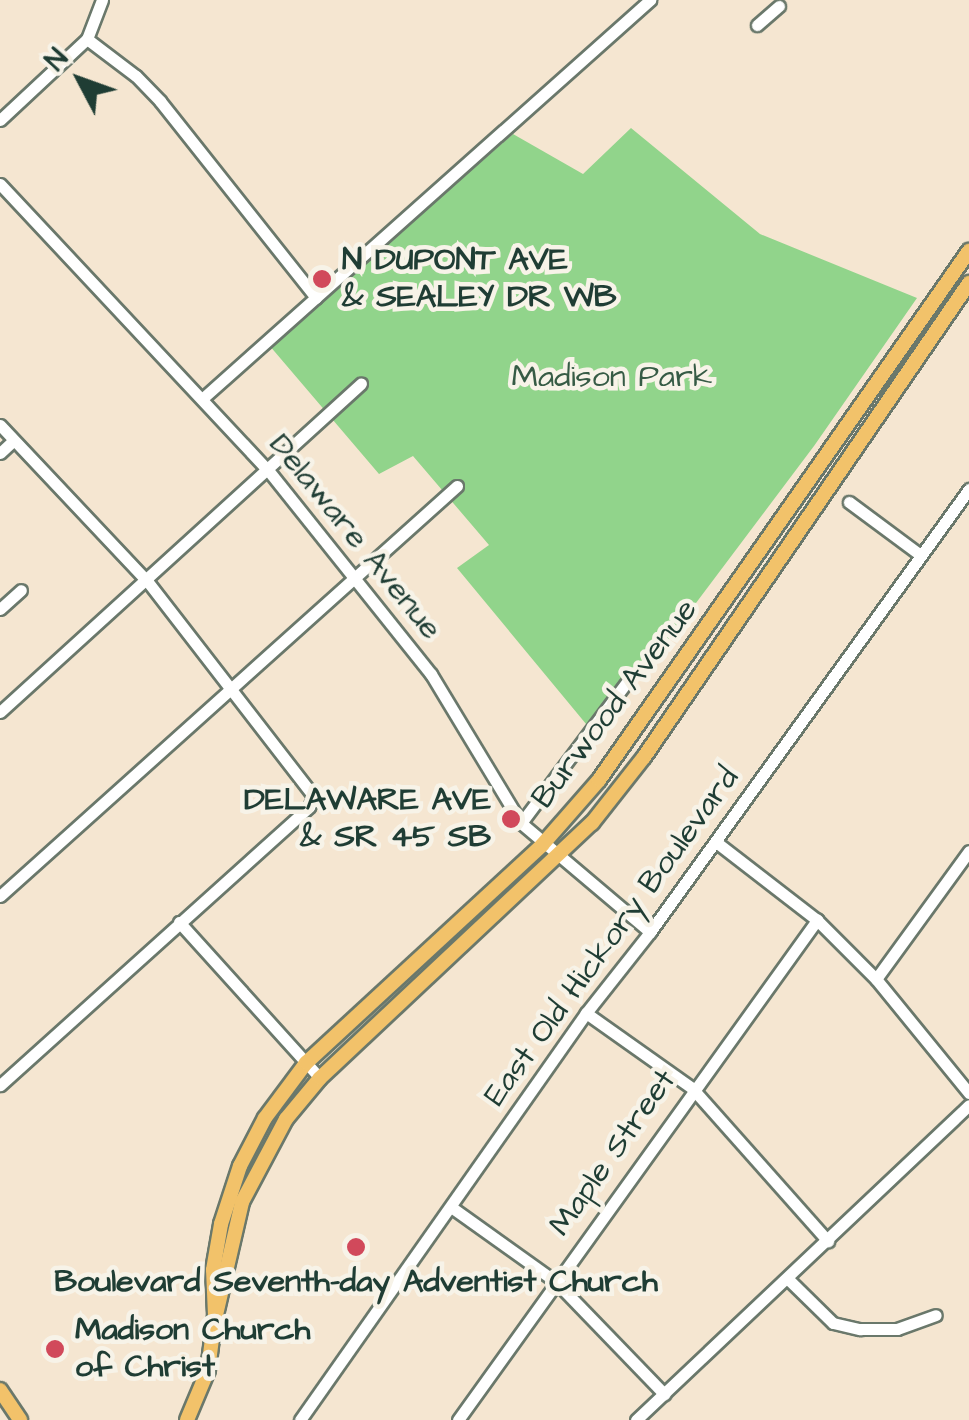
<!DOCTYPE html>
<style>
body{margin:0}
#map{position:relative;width:969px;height:1420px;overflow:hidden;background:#f5e6d1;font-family:"Architects Daughter",sans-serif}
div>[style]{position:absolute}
.green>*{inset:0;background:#91d48b}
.roads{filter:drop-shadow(2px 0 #6a786b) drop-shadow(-2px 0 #6a786b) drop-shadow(0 2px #6a786b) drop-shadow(0 -2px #6a786b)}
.minor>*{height:11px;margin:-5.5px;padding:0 5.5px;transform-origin:5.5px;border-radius:5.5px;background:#fff}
.major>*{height:14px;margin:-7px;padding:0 7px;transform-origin:7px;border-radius:7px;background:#f2c26a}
.dots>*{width:28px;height:28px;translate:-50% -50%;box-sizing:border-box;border:5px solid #f7f3e8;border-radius:50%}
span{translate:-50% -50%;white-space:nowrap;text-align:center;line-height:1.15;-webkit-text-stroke:9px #f7f3e8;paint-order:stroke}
.poi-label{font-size:32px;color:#1f3d34;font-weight:700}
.left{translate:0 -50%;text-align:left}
.right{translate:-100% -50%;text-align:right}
.park-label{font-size:32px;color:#365b45}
.street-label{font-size:32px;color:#1f3d34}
.north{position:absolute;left:30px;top:30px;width:100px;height:100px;-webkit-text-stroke:8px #f7f3e8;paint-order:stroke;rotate:311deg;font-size:28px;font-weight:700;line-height:40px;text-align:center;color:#1f3d34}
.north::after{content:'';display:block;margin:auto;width:35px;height:45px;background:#1f3d34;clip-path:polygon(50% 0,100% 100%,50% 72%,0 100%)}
</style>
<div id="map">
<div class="green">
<div style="clip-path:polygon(631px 128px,760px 234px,917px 298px,814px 446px,596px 736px,457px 568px,489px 545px,413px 456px,379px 474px,269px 345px,513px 134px,583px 174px)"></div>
</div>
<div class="roads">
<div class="minor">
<div style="left:757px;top:25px;width:29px;rotate:-41deg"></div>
<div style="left:87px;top:39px;width:61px;rotate:37.1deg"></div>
<div style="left:136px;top:76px;width:35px;rotate:46deg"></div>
<div style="left:160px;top:101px;width:251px;rotate:51.6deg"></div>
<div style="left:0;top:120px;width:119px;rotate:-43deg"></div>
<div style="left:87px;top:39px;width:42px;rotate:-69deg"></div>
<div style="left:0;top:184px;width:392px;rotate:46.9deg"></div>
<div style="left:268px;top:470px;width:261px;rotate:51.4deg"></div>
<div style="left:431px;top:674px;width:174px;rotate:58.9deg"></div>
<div style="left:521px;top:823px;width:169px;rotate:40.2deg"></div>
<div style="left:203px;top:398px;width:599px;rotate:-41.68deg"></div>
<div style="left:0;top:425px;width:216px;rotate:46.7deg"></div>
<div style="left:148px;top:582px;width:272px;rotate:52.3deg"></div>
<div style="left:314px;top:797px;width:11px;rotate:117deg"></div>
<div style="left:309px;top:807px;width:416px;rotate:138deg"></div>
<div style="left:0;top:453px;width:18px;rotate:-43deg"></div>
<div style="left:849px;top:502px;width:87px;rotate:36.6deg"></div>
<div style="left:0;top:609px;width:28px;rotate:-42deg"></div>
<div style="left:0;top:712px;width:488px;rotate:-42.3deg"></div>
<div style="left:521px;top:823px;width:175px;rotate:-53.1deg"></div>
<div style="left:716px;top:842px;width:128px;rotate:37.7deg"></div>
<div style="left:817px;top:920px;width:83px;rotate:45deg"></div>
<div style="left:876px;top:979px;width:147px;rotate:50.8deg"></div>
<div style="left:0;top:896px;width:614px;rotate:-41.9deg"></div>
<div style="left:179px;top:922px;width:210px;rotate:47.9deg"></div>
<div style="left:876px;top:979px;width:158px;rotate:-54deg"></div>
<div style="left:586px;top:1013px;width:130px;rotate:35.3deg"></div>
<div style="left:692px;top:1088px;width:205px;rotate:48.4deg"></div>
<div style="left:451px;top:1207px;width:129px;rotate:35.5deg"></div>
<div style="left:556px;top:1282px;width:156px;rotate:46deg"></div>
<div style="left:788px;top:1279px;width:63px;rotate:44.4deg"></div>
<div style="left:833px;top:1323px;width:28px;rotate:13deg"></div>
<div style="left:860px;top:1329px;width:37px"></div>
<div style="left:897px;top:1329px;width:41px;rotate:-19.7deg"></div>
<div style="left:300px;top:1420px;width:497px;rotate:-54.9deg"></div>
<div style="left:586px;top:1013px;width:103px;rotate:-51.7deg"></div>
<div style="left:650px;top:932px;width:546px;rotate:-54.24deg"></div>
<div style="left:458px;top:1420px;width:616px;rotate:-54.32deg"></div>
<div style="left:636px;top:1420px;width:458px;rotate:-43.4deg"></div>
</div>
<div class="major">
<div style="left:216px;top:1315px;width:116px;rotate:-77deg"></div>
<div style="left:242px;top:1202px;width:94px;rotate:-62.1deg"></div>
<div style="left:286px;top:1119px;width:53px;rotate:-50.3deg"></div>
<div style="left:320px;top:1078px;width:373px;rotate:-43.2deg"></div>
<div style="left:592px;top:823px;width:84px;rotate:-51.8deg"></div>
<div style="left:644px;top:757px;width:575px;rotate:-55.56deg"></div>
<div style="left:0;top:1390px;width:36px;rotate:56deg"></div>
<div style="left:187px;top:1420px;width:54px;rotate:-67.2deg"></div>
<div style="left:208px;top:1370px;width:55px;rotate:-82.7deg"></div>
<div style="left:215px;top:1315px;width:45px;rotate:-92.5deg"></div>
<div style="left:213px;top:1270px;width:47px;rotate:-80.1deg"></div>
<div style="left:221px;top:1224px;width:61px;rotate:-71.9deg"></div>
<div style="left:240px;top:1166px;width:54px;rotate:-62.5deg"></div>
<div style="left:265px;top:1118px;width:69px;rotate:-53.3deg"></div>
<div style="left:306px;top:1063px;width:321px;rotate:-42.7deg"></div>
<div style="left:542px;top:845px;width:86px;rotate:-48.8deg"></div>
<div style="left:599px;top:780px;width:646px;rotate:-55.03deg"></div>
</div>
</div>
<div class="dots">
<div style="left:322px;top:279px;background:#d1495b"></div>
<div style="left:511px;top:819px;background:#d1495b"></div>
<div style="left:356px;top:1247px;background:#d1495b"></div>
<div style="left:55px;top:1349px;background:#d1495b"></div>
</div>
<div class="poi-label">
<span class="left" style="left:342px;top:279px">N DUPONT AVE<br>&amp; SEALEY DR WB</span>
<span class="right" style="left:491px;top:819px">DELAWARE AVE<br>&amp; SR 45 SB</span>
<span style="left:356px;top:1282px">Boulevard Seventh-day Adventist Church</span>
<span class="left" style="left:75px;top:1349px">Madison Church<br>of Christ</span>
</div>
<div class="park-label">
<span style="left:612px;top:377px">Madison Park</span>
</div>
<div class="street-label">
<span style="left:355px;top:537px;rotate:51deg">Delaware Avenue</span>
<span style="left:615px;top:704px;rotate:-53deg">Burwood Avenue</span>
<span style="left:612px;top:937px;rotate:-54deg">East Old Hickory Boulevard</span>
<span style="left:613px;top:1153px;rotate:-55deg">Maple Street</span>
</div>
<div class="north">N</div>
</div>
